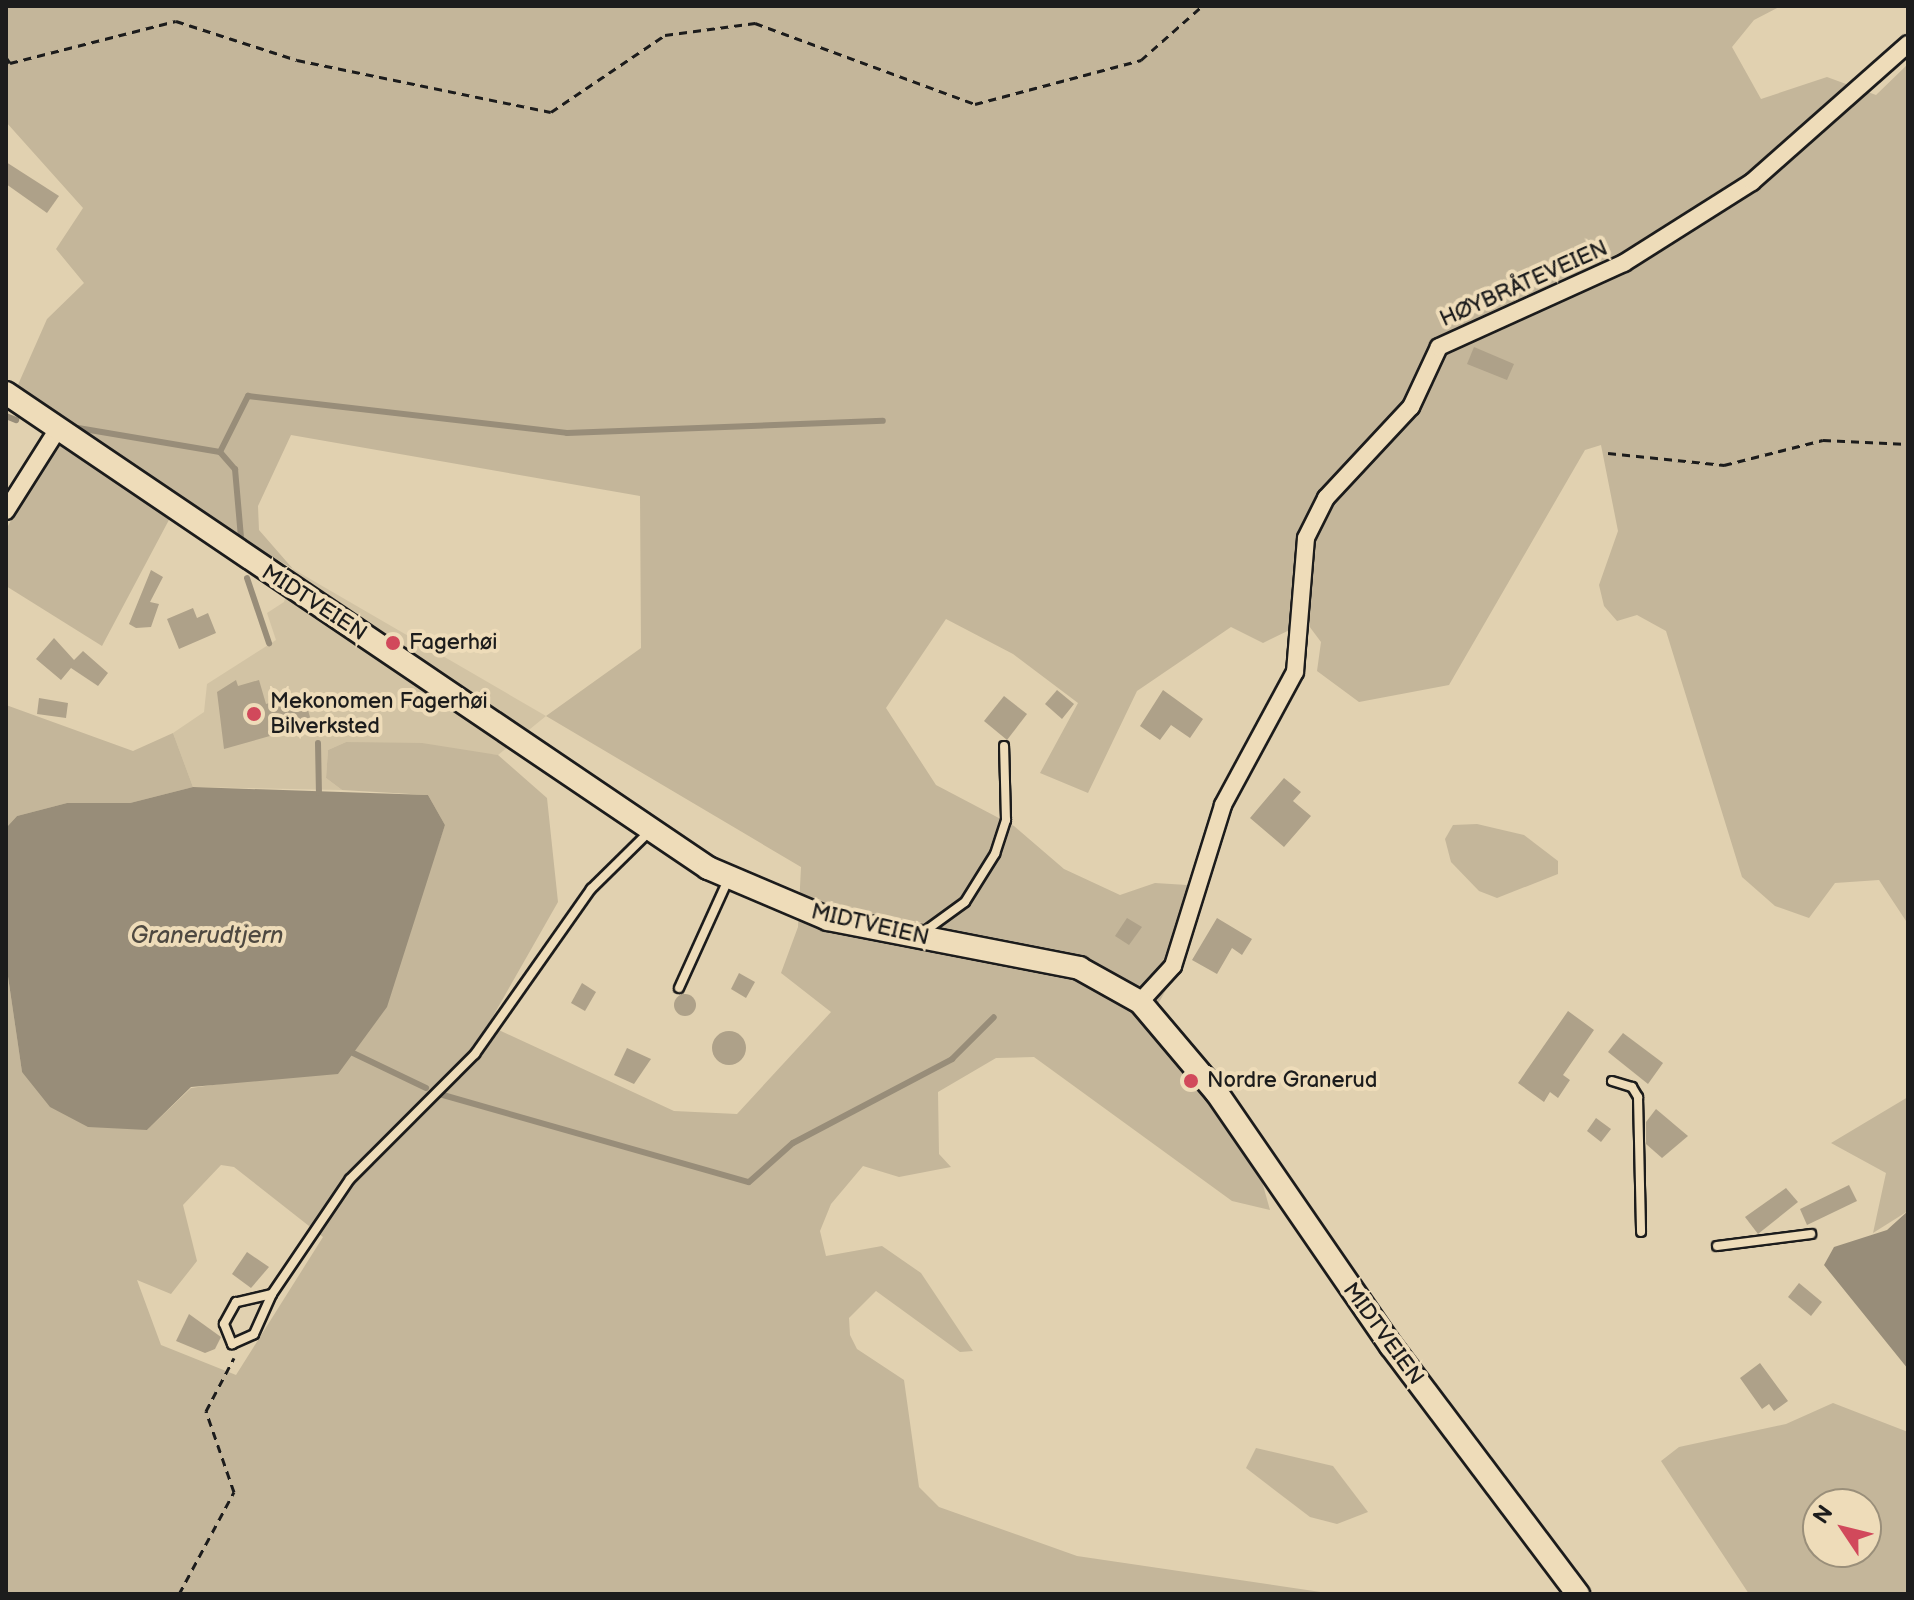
<!DOCTYPE html>
<meta charset="utf-8">
<style>
body{margin:0}
#map{position:relative;width:1914px;height:1600px;overflow:hidden;background:#e1d1b0;font-family:"Balsamiq Sans",sans-serif}
div>[style]{position:absolute}
.built>*{inset:0;background:#d2c3a4}
.green>*{inset:0;background:#c4b69a}
.water>*{inset:0;background:#988d79}
.stream>*{height:6px;margin:-3px;padding:0 3px;transform-origin:3px;border-radius:3px;background:#988d79}
.building>*{inset:0;background:#aea189}
.round{border-radius:50%}
.path>*{height:3px;margin-top:-1.5px;transform-origin:0;background:repeating-linear-gradient(90deg,#1c1c1c 0 8px,transparent 0 14px)}
.roads{filter:drop-shadow(2px 0 #1c1c1c) drop-shadow(-2px 0 #1c1c1c) drop-shadow(0 2px #1c1c1c) drop-shadow(0 -2px #1c1c1c)}
.service>*{height:8px;margin:-4px;padding:0 4px;transform-origin:4px;border-radius:4px;background:#eedcb9}
.minor>*{height:16px;margin:-8px;padding:0 8px;transform-origin:8px;border-radius:8px;background:#eedcb9}
.secondary>*{height:22px;margin:-11px;padding:0 11px;transform-origin:11px;border-radius:11px;background:#eedcb9}
.dots>*{width:22px;height:22px;translate:-50% -50%;box-sizing:border-box;border:4px solid #eedcb9;border-radius:50%}
span{translate:-50% -50%;white-space:nowrap;text-align:center;line-height:1.15;-webkit-text-stroke:8px #eedcb9;paint-order:stroke}
.street-label{font-size:22px;color:#1c1c1c}
.poi-label{font-size:22px;color:#1c1c1c}
.left{translate:0 -50%;text-align:left}
.water-label{font-size:24px;color:#4e4941;font-style:italic}
.frame{position:absolute;inset:0;border:8px solid #1c1c1c;pointer-events:none}
.north{position:absolute;left:1802px;top:1488px;width:80px;height:80px;box-sizing:border-box;background:#eedcb9;border:2px solid #9a8f7a;border-radius:50%;rotate:305deg;font-size:22px;font-weight:700;line-height:32px;text-align:center;color:#1c1c1c}
.north::after{content:'';display:block;margin:auto;width:28px;height:36px;background:#d1495b;clip-path:polygon(50% 0,100% 100%,50% 72%,0 100%)}
</style>
<div id="map">
<div class="built">
<div style="clip-path:polygon(293px 569px,546px 716px,498px 755px,346px 742px,328px 750px,326px 778px,342px 790px,193px 787px,173px 733px,204px 712px,207px 684px,276px 640px,267px 613px,284px 602px)"></div>
</div>
<div class="green">
<div style="clip-path:polygon(evenodd,6px 6px,1781px 6px,1754px 20px,1732px 47px,1761px 99px,1827px 77px,1876px 95px,1908px 64px,1908px 924px,1879px 880px,1835px 883px,1809px 918px,1775px 906px,1742px 877px,1666px 631px,1637px 615px,1617px 621px,1604px 606px,1599px 585px,1618px 531px,1601px 445px,1585px 450px,1449px 685px,1359px 702px,1317px 671px,1321px 642px,1306px 622px,1263px 643px,1231px 627px,1137px 691px,1088px 793px,1040px 773px,1078px 703px,1013px 654px,946px 619px,886px 708px,936px 785px,1014px 826px,1064px 869px,1120px 895px,1155px 883px,1187px 885px,1200px 905px,1184px 958px,1158px 1004px,1241px 1107px,1270px 1210px,1232px 1201px,1034px 1057px,996px 1058px,938px 1092px,939px 1154px,951px 1167px,899px 1177px,863px 1166px,831px 1204px,820px 1231px,826px 1256px,882px 1246px,921px 1273px,973px 1351px,960px 1352px,876px 1291px,849px 1318px,850px 1335px,857px 1349px,904px 1380px,919px 1487px,939px 1507px,1077px 1556px,1334px 1594px,6px 1594px,6px 963px,22px 1072px,147px 1130px,191px 1088px,263px 1078px,427px 878px,445px 825px,428px 795px,342px 790px,326px 778px,328px 750px,346px 742px,422px 743px,498px 755px,547px 798px,558px 902px,488px 1025px,674px 1111px,737px 1114px,831px 1012px,781px 973px,798px 927px,801px 867px,546px 716px,641px 648px,640px 496px,291px 435px,258px 506px,259px 530px,293px 569px,179px 501px,102px 646px,6px 586px,6px 530px,61px 422px,17px 387px,47px 319px,84px 283px,56px 249px,83px 208px,6px 122px,6px 6px,221px 1165px,234px 1167px,323px 1237px,236px 1375px,161px 1345px,137px 1280px,171px 1294px,197px 1261px,183px 1205px,221px 1165px)"></div>
<div style="clip-path:polygon(6px 705px,133px 751px,173px 733px,193px 787px,130px 803px,67px 803px,17px 816px,6px 828px)"></div>
<div style="clip-path:polygon(1477px 824px,1524px 835px,1558px 861px,1558px 874px,1497px 898px,1479px 891px,1451px 862px,1445px 839px,1453px 825px)"></div>
<div style="clip-path:polygon(1908px 1097px,1908px 1211px,1873px 1233px,1886px 1173px,1831px 1143px)"></div>
<div style="clip-path:polygon(evenodd,1833px 1403px,1908px 1432px,1908px 1594px,1749px 1594px,1661px 1461px,1679px 1447px,1786px 1424px,1833px 1403px,1818px 1504px,1866px 1504px,1866px 1552px,1818px 1552px,1818px 1504px)"></div>
<div style="clip-path:polygon(1256px 1448px,1333px 1466px,1368px 1512px,1337px 1524px,1310px 1517px,1246px 1468px)"></div>
</div>
<div class="water">
<div style="clip-path:polygon(193px 787px,428px 795px,445px 825px,387px 1007px,338px 1074px,191px 1087px,147px 1130px,88px 1127px,50px 1107px,22px 1072px,6px 963px,6px 828px,17px 816px,67px 803px,130px 803px)"></div>
<div style="clip-path:polygon(1908px 1211px,1908px 1369px,1824px 1265px,1834px 1247px,1887px 1230px)"></div>
</div>
<div class="stream">
<div style="left:6px;top:416px;width:11px;rotate:22deg"></div>
<div style="left:78px;top:428px;width:144px;rotate:9.6deg"></div>
<div style="left:220px;top:452px;width:23px;rotate:49deg"></div>
<div style="left:235px;top:469px;width:68px;rotate:85deg"></div>
<div style="left:220px;top:452px;width:63px;rotate:-63.4deg"></div>
<div style="left:248px;top:396px;width:321px;rotate:6.6deg"></div>
<div style="left:567px;top:433px;width:316px;rotate:-2.2deg"></div>
<div style="left:247px;top:578px;width:69px;rotate:71.3deg"></div>
<div style="left:318px;top:743px;width:50px;rotate:88.9deg"></div>
<div style="left:353px;top:1053px;width:81px;rotate:25.6deg"></div>
<div style="left:436px;top:1093px;width:325px;rotate:15.9deg"></div>
<div style="left:749px;top:1182px;width:59px;rotate:-41.6deg"></div>
<div style="left:793px;top:1143px;width:180px;rotate:-27.8deg"></div>
<div style="left:952px;top:1059px;width:59px;rotate:-45deg"></div>
</div>
<div class="building">
<div style="clip-path:polygon(6px 162px,59px 196px,47px 213px,6px 184px)"></div>
<div style="clip-path:polygon(1474px 347px,1514px 364px,1507px 380px,1467px 364px)"></div>
<div style="clip-path:polygon(151px 570px,163px 577px,150px 602px,159px 604px,151px 627px,136px 628px,129px 624px)"></div>
<div style="clip-path:polygon(193px 608px,197px 618px,208px 613px,216px 633px,179px 649px,167px 619px)"></div>
<div style="clip-path:polygon(54px 638px,74px 660px,83px 651px,108px 673px,98px 686px,71px 668px,61px 680px,36px 659px)"></div>
<div style="clip-path:polygon(236px 680px,238px 686px,259px 680px,266px 704px,303px 693px,312px 724px,224px 749px,217px 692px)"></div>
<div style="clip-path:polygon(1057px 690px,1074px 704px,1062px 719px,1045px 704px)"></div>
<div style="clip-path:polygon(1163px 690px,1203px 719px,1190px 738px,1171px 725px,1160px 740px,1140px 726px)"></div>
<div style="clip-path:polygon(1004px 696px,1027px 714px,1007px 740px,984px 721px)"></div>
<div style="clip-path:polygon(39px 698px,68px 703px,66px 718px,37px 714px)"></div>
<div style="clip-path:polygon(1284px 778px,1301px 792px,1293px 801px,1311px 816px,1284px 847px,1250px 818px)"></div>
<div style="clip-path:polygon(1127px 918px,1142px 927px,1129px 945px,1115px 936px)"></div>
<div style="clip-path:polygon(1217px 918px,1252px 939px,1242px 955px,1232px 948px,1217px 974px,1192px 960px)"></div>
<div style="clip-path:polygon(739px 973px,755px 982px,746px 998px,731px 989px)"></div>
<div style="clip-path:polygon(582px 983px,596px 992px,585px 1011px,571px 1003px)"></div>
<div class="round" style="left:674px;top:994px;width:22px;height:22px"></div>
<div style="clip-path:polygon(1568px 1011px,1594px 1030px,1563px 1075px,1570px 1080px,1558px 1098px,1550px 1092px,1544px 1102px,1518px 1083px)"></div>
<div class="round" style="left:712px;top:1031px;width:34px;height:34px"></div>
<div style="clip-path:polygon(1623px 1033px,1663px 1063px,1648px 1084px,1608px 1052px)"></div>
<div style="clip-path:polygon(627px 1048px,651px 1059px,634px 1084px,614px 1075px)"></div>
<div style="clip-path:polygon(1656px 1109px,1688px 1136px,1662px 1158px,1646px 1144px,1646px 1122px)"></div>
<div style="clip-path:polygon(1596px 1118px,1611px 1129px,1601px 1142px,1587px 1131px)"></div>
<div style="clip-path:polygon(1849px 1185px,1857px 1201px,1807px 1225px,1800px 1209px)"></div>
<div style="clip-path:polygon(1786px 1188px,1798px 1202px,1758px 1234px,1745px 1217px)"></div>
<div style="clip-path:polygon(247px 1252px,269px 1267px,251px 1288px,232px 1274px)"></div>
<div style="clip-path:polygon(1799px 1283px,1822px 1302px,1811px 1316px,1788px 1297px)"></div>
<div style="clip-path:polygon(189px 1314px,221px 1337px,215px 1349px,205px 1353px,176px 1341px)"></div>
<div style="clip-path:polygon(1760px 1363px,1788px 1401px,1774px 1411px,1769px 1404px,1762px 1409px,1740px 1378px)"></div>
</div>
<div class="path">
<div style="left:6px;top:57px;width:7px;rotate:56deg"></div>
<div style="left:10px;top:63px;width:171px;rotate:-14.2deg"></div>
<div style="left:176px;top:21px;width:127px;rotate:17.9deg"></div>
<div style="left:297px;top:60px;width:259px;rotate:11.6deg"></div>
<div style="left:551px;top:112px;width:138px;rotate:-34deg"></div>
<div style="left:665px;top:35px;width:91px;rotate:-7.6deg"></div>
<div style="left:755px;top:23px;width:234px;rotate:20.2deg"></div>
<div style="left:975px;top:104px;width:172px;rotate:-14.8deg"></div>
<div style="left:1141px;top:60px;width:81px;rotate:-41.5deg"></div>
<div style="left:1608px;top:453px;width:117px;rotate:5.9deg"></div>
<div style="left:1724px;top:465px;width:102px;rotate:-14.2deg"></div>
<div style="left:1823px;top:440px;width:85px;rotate:2.7deg"></div>
<div style="left:179px;top:1594px;width:116px;rotate:-61.7deg"></div>
<div style="left:234px;top:1492px;width:86px;rotate:-109.1deg"></div>
<div style="left:206px;top:1411px;width:60px;rotate:-62.2deg"></div>
</div>
<div class="roads">
<div class="service">
<div style="left:921px;top:934px;width:54px;rotate:-36deg"></div>
<div style="left:965px;top:902px;width:57px;rotate:-58deg"></div>
<div style="left:995px;top:854px;width:36px;rotate:-72deg"></div>
<div style="left:1006px;top:820px;width:74px;rotate:-91.5deg"></div>
<div style="left:679px;top:988px;width:119px;rotate:-65.6deg"></div>
<div style="left:1612px;top:1081px;width:21px;rotate:17deg"></div>
<div style="left:1632px;top:1087px;width:12px;rotate:59deg"></div>
<div style="left:1638px;top:1097px;width:135px;rotate:88.7deg"></div>
<div style="left:1717px;top:1246px;width:95px;rotate:-7.3deg"></div>
<div style="left:272px;top:1294px;width:37px;rotate:167deg"></div>
<div style="left:236px;top:1302px;width:25px;rotate:119deg"></div>
<div style="left:224px;top:1324px;width:22px;rotate:68deg"></div>
<div style="left:232px;top:1344px;width:24px;rotate:-24deg"></div>
<div style="left:254px;top:1334px;width:44px;rotate:-65.8deg"></div>
<div style="left:272px;top:1294px;width:139px;rotate:-55.9deg"></div>
<div style="left:350px;top:1179px;width:177px;rotate:-45deg"></div>
<div style="left:475px;top:1054px;width:202px;rotate:-54.9deg"></div>
<div style="left:591px;top:889px;width:81px;rotate:-44.5deg"></div>
</div>
<div class="minor">
<div style="left:6px;top:511px;width:93px;rotate:-57.7deg"></div>
<div style="left:1140px;top:1002px;width:49px;rotate:-47.5deg"></div>
<div style="left:1173px;top:966px;width:169px;rotate:-72.7deg"></div>
<div style="left:1223px;top:805px;width:151px;rotate:-61.6deg"></div>
<div style="left:1295px;top:672px;width:134px;rotate:-85.3deg"></div>
<div style="left:1306px;top:538px;width:45px;rotate:-63.4deg"></div>
<div style="left:1326px;top:498px;width:125px;rotate:-47deg"></div>
<div style="left:1411px;top:407px;width:66px;rotate:-65deg"></div>
<div style="left:1439px;top:347px;width:203px;rotate:-24.4deg"></div>
<div style="left:1624px;top:263px;width:151px;rotate:-32.3deg"></div>
<div style="left:1752px;top:182px;width:208px;rotate:-41.5deg"></div>
</div>
<div class="secondary">
<div style="left:6px;top:393px;width:848px;rotate:34.08deg"></div>
<div style="left:708px;top:868px;width:130px;rotate:23deg"></div>
<div style="left:828px;top:919px;width:256px;rotate:11deg"></div>
<div style="left:1079px;top:968px;width:70px;rotate:29.1deg"></div>
<div style="left:1140px;top:1002px;width:119px;rotate:49.8deg"></div>
<div style="left:1217px;top:1093px;width:307px;rotate:55.5deg"></div>
<div style="left:1391px;top:1346px;width:311px;rotate:53deg"></div>
</div>
</div>
<div class="dots">
<div style="left:393px;top:643px;background:#d1495b"></div>
<div style="left:254px;top:714px;background:#d1495b"></div>
<div style="left:1191px;top:1081px;background:#d1495b"></div>
</div>
<div class="street-label">
<span style="left:1524px;top:284px;rotate:-24deg">HØYBRÅTEVEIEN</span>
<span style="left:314px;top:603px;rotate:33deg">MIDTVEIEN</span>
<span style="left:870px;top:925px;rotate:13deg">MIDTVEIEN</span>
<span style="left:1383px;top:1334px;rotate:54deg">MIDTVEIEN</span>
</div>
<div class="poi-label">
<span class="left" style="left:409px;top:643px">Fagerhøi</span>
<span class="left" style="left:270px;top:714px">Mekonomen Fagerhøi<br>Bilverksted</span>
<span class="left" style="left:1207px;top:1081px">Nordre Granerud</span>
</div>
<div class="water-label">
<span style="left:207px;top:936px">Granerudtjern</span>
</div>
<div class="frame"></div>
<div class="north">N</div>
</div>
